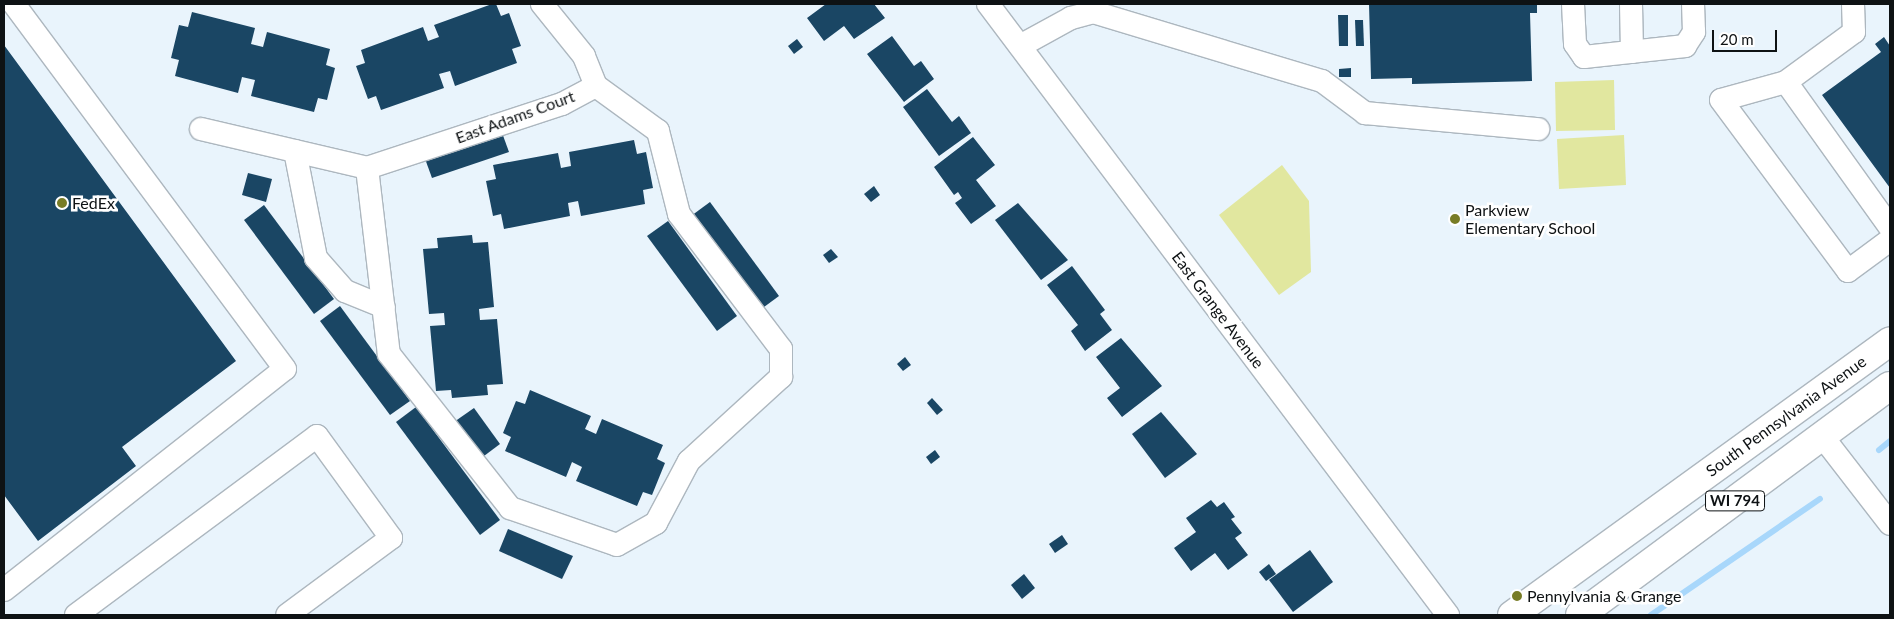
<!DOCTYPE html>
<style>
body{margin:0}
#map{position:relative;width:1894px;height:619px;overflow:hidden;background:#e9f4fc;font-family:Lato,sans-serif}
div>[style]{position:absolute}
.green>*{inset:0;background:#e1e79f}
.stream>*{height:6px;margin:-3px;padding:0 3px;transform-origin:3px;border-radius:3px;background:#a8d7fb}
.building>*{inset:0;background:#1a4664}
.roads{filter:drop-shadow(1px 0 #adb7bf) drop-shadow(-1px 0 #adb7bf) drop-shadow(0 1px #adb7bf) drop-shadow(0 -1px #adb7bf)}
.minor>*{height:22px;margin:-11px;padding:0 11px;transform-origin:11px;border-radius:11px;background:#fff}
.major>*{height:28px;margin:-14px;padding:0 14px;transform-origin:14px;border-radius:14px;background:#fff}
.dots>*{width:14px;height:14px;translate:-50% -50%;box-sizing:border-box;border:2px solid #fff;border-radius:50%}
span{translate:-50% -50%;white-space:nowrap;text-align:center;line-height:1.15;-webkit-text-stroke:5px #fff;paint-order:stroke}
.shield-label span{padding:1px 4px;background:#fff;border:1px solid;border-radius:4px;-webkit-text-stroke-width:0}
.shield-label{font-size:15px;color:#0e1214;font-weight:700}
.street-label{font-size:16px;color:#0e1214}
.poi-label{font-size:16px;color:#0e1214}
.left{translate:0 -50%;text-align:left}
.frame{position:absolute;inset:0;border:5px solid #0e1214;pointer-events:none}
.scale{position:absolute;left:1712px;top:30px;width:65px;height:22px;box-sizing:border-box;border:2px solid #0e1214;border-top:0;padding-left:6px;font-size:15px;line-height:18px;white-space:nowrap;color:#0e1214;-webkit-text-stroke:4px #fff;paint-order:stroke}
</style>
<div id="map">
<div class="green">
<div style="clip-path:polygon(1614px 80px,1615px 130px,1556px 131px,1555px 82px)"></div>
<div style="clip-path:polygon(1624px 135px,1626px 185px,1559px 189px,1557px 139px)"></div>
<div style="clip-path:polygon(1282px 165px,1309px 201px,1311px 272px,1279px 295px,1219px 215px)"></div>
</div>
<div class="stream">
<div style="left:1879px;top:450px;width:14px;rotate:-39deg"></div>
<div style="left:1651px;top:615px;width:205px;rotate:-34.5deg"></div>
</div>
<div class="building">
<div style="clip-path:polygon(492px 4px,496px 4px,501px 16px,509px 13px,521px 46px,512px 49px,517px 63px,455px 86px,450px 71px,439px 74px,444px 88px,381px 110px,376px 96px,368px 99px,356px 66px,365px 63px,361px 50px,423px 27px,428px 41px,439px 37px,434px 25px)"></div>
<div style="clip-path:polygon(826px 4px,874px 4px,885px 18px,854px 39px,844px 26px,824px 41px,807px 18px)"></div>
<div style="clip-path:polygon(1369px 4px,1537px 4px,1537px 13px,1530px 13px,1532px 81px,1412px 84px,1412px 78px,1371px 79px)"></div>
<div style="clip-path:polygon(192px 12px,255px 28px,251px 44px,263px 47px,267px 32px,330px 49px,326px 65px,335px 68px,327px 100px,318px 98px,314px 112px,251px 96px,255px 80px,242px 77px,238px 93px,175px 76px,179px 60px,171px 58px,179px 25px,188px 27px)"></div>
<div style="clip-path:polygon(1338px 15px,1348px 15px,1348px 46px,1339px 46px)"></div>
<div style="clip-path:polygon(1355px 20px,1363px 20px,1364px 46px,1356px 46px)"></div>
<div style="clip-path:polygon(892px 36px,914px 66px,921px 61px,934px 79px,904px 102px,867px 54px)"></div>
<div style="clip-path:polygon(1884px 37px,1890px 46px,1890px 188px,1822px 95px,1881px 52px,1875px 44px)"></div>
<div style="clip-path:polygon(797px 39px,803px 47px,794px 54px,788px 46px)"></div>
<div style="clip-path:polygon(4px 45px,236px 361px,122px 447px,136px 466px,38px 541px,4px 495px)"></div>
<div style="clip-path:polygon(1351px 68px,1351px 77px,1339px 77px,1339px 69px)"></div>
<div style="clip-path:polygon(927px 89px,952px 122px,959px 116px,971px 133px,939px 156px,903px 107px)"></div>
<div style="clip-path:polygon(501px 130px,509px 152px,432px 178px,424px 156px)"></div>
<div style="clip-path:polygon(973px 137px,995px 165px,976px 180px,996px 206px,971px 224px,955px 203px,962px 198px,958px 192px,954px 195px,934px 167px)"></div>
<div style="clip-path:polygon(634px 140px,637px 154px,646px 152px,653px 188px,643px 190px,645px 204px,581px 216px,578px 201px,568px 203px,570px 216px,504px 229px,501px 214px,493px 216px,486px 181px,496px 179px,493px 165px,558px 153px,561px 168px,571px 166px,569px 152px)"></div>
<div style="clip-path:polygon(248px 173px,272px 179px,266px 202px,242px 195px)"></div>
<div style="clip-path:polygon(874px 186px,880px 195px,871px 202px,864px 194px)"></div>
<div style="clip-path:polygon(710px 202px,779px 296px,760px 310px,691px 216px)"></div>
<div style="clip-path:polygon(1018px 203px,1068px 260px,1041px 280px,995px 220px)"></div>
<div style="clip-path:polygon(264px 205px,334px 299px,314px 314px,244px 220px)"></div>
<div style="clip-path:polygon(668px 221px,737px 316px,717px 331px,647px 236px)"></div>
<div style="clip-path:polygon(472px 235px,473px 243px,488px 242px,494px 307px,479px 309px,480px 320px,497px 319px,503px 384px,487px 385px,488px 395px,452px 398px,451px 390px,436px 391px,430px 326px,445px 325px,444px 313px,429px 314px,423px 249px,438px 248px,437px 238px)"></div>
<div style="clip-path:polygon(831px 249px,838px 257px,829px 263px,823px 255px)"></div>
<div style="clip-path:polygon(1072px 266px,1105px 310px,1100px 314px,1112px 330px,1085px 351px,1071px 331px,1078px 325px,1047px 285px)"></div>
<div style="clip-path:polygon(340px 306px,410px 401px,390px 415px,320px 321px)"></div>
<div style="clip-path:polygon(1121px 338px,1162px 386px,1122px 417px,1107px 398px,1120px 388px,1096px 357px)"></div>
<div style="clip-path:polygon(905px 357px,911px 365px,903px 371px,897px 364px)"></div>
<div style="clip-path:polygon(530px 390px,591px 416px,585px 429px,596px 434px,602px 419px,663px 445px,657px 459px,665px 463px,652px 495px,643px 492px,637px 506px,576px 481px,582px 467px,572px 462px,566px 477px,505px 451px,511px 437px,503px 433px,516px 401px,525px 404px)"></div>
<div style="clip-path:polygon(932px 398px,943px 410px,937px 415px,927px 403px)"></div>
<div style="clip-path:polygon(416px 407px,500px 520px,480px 535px,396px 422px)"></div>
<div style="clip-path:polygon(474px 408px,500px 444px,480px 459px,454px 422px)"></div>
<div style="clip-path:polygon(1161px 412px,1197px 454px,1165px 478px,1132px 434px)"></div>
<div style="clip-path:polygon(935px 450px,940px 457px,931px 464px,926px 457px)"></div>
<div style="clip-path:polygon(1211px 500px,1217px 507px,1224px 502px,1235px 517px,1231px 519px,1242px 533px,1235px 538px,1248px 555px,1228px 570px,1215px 553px,1191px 571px,1174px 548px,1196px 532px,1186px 518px)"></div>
<div style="clip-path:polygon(508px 529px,573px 556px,562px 579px,499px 551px)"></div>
<div style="clip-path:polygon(1062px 535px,1068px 544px,1055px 553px,1049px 544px)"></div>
<div style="clip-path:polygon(1310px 550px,1333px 582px,1293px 612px,1269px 580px)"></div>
<div style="clip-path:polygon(1269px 564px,1276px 574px,1266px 581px,1259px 572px)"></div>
<div style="clip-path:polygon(1024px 574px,1035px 588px,1022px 599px,1011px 585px)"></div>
</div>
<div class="roads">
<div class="minor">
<div style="left:988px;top:4px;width:765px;rotate:53.03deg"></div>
<div style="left:1573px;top:4px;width:40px;rotate:87.1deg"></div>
<div style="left:1575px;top:44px;width:16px;rotate:55deg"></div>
<div style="left:1584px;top:57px;width:102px;rotate:-6.2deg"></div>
<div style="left:1685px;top:46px;width:17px;rotate:-57deg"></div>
<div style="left:1694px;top:32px;width:28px;rotate:-92deg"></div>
<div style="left:1631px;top:4px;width:48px;rotate:88.8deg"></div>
<div style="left:1853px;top:4px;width:28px;rotate:88deg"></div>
<div style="left:1854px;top:32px;width:84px;rotate:143.7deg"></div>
<div style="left:1786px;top:82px;width:67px;rotate:164.5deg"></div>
<div style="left:1721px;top:100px;width:213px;rotate:53.4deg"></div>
<div style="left:1848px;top:271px;width:52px;rotate:-36.4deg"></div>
<div style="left:1020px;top:46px;width:58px;rotate:-28.8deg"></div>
<div style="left:1071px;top:18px;width:23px;rotate:-15deg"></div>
<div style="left:1093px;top:12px;width:239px;rotate:16.8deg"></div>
<div style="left:1322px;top:81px;width:54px;rotate:36.7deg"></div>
<div style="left:1365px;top:113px;width:174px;rotate:5.3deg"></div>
<div style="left:1786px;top:82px;width:178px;rotate:54.4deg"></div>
<div style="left:201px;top:129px;width:171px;rotate:13.2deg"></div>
<div style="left:295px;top:151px;width:109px;rotate:78.9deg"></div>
<div style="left:316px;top:258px;width:44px;rotate:48.7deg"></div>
<div style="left:345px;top:291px;width:42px;rotate:22.3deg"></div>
<div style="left:367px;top:168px;width:187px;rotate:83.3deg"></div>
<div style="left:389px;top:354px;width:196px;rotate:51.8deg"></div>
<div style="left:510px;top:508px;width:113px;rotate:19.1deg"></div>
<div style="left:617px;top:545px;width:45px;rotate:-29.4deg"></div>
<div style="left:656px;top:523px;width:70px;rotate:-62deg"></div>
<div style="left:689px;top:461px;width:125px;rotate:-42.4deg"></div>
<div style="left:781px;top:377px;width:28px;rotate:-90deg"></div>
<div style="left:781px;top:349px;width:169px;rotate:-127.1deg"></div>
<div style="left:679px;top:214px;width:86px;rotate:-104.2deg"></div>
<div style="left:658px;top:131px;width:77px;rotate:-144deg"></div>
<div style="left:367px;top:168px;width:205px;rotate:-18.2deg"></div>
<div style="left:562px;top:104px;width:38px;rotate:-28deg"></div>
<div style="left:596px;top:86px;width:32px;rotate:-112deg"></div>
<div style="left:584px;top:56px;width:67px;rotate:-128.9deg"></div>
<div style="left:1822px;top:436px;width:111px;rotate:52.3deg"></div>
<div style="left:4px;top:590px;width:357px;rotate:-38.2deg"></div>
<div style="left:285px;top:369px;width:455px;rotate:-126.6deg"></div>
<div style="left:76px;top:615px;width:300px;rotate:-36.6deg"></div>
<div style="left:317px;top:436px;width:126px;rotate:54deg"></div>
<div style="left:391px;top:538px;width:129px;rotate:143.5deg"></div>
</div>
<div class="major">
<div style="left:1512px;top:615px;width:467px;rotate:-35.9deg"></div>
<div style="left:1580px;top:615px;width:385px;rotate:-36.5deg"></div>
</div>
</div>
<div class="dots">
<div style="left:62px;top:203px;background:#787c26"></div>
<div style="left:1455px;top:219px;background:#787c26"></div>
<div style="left:1517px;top:596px;background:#787c26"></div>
</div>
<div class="shield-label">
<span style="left:1735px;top:501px">WI 794</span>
</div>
<div class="street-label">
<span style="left:515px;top:117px;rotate:-20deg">East Adams Court</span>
<span style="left:1218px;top:310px;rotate:53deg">East Grange Avenue</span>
<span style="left:1786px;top:416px;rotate:-36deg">South Pennsylvania Avenue</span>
</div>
<div class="poi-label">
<span class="left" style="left:72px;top:203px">FedEx</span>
<span class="left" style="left:1465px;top:219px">Parkview<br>Elementary School</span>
<span class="left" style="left:1527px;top:596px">Pennylvania &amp; Grange</span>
</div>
<div class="frame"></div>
<div class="scale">20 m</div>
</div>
